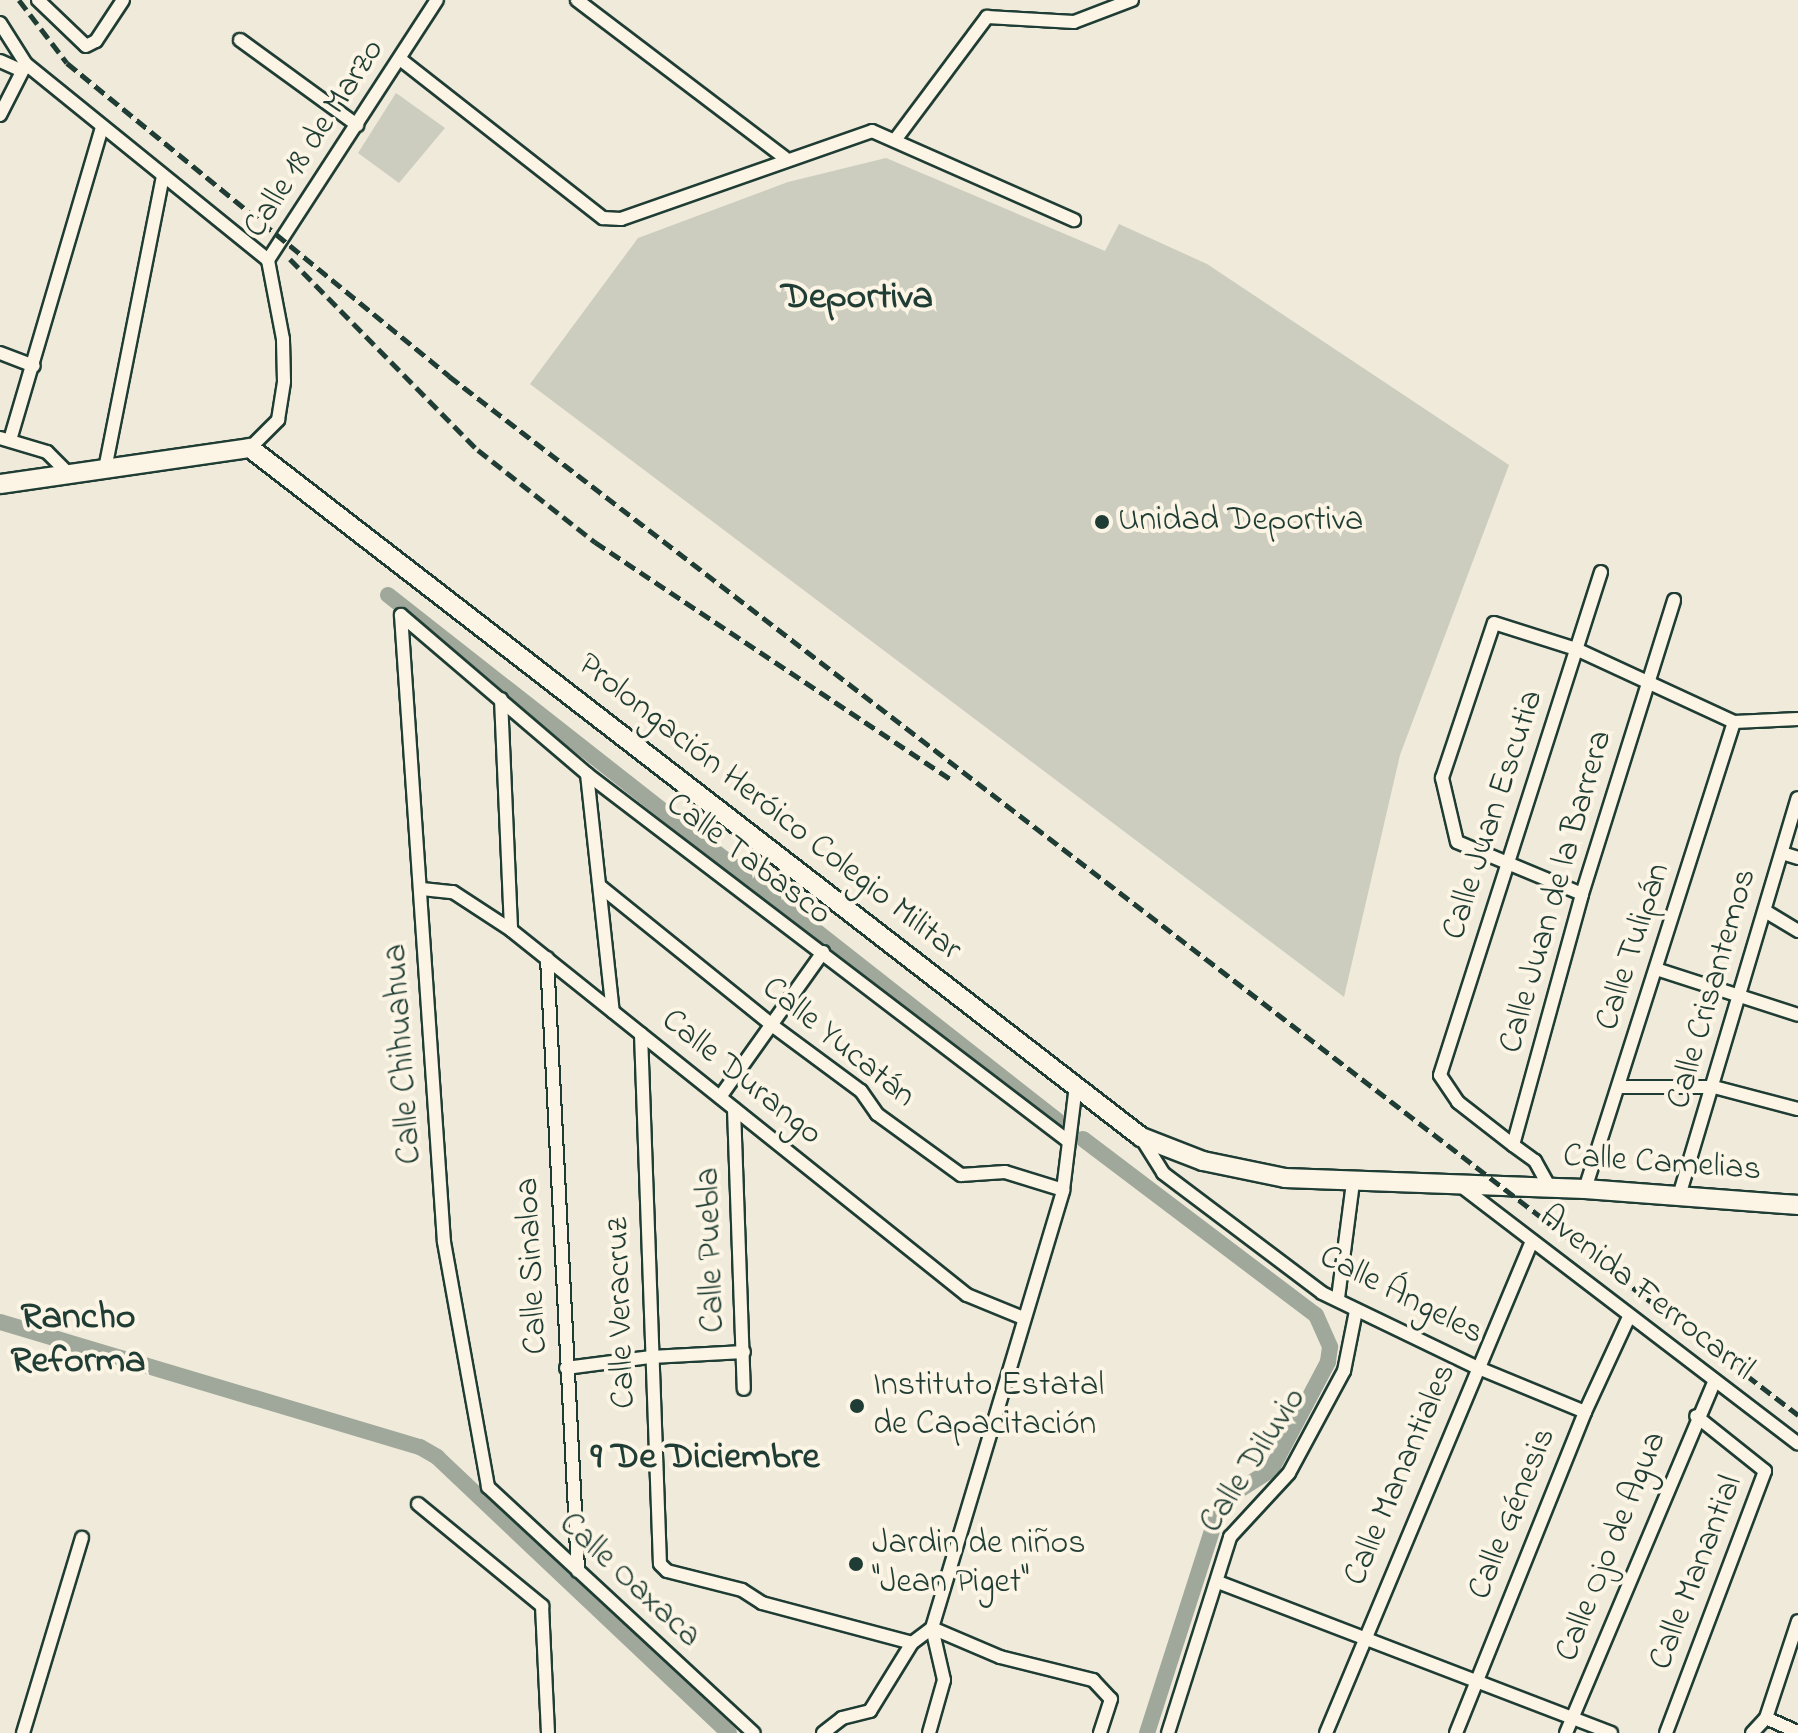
<!DOCTYPE html>
<meta charset="utf-8">
<style>
body{margin:0}
#map{position:relative;width:1798px;height:1733px;overflow:hidden;background:#efeada;font-family:"Indie Flower",sans-serif}
div>[style]{position:absolute}
.green>*{inset:0;background:#cccdbf}
.canal>*{height:16px;margin:-8px;padding:0 8px;transform-origin:8px;border-radius:8px;background:#9fa89a}
.roads{filter:drop-shadow(2px 0 #1f3d34) drop-shadow(-2px 0 #1f3d34) drop-shadow(0 2px #1f3d34) drop-shadow(0 -2px #1f3d34)}
.street>*{height:12px;margin:-6px;padding:0 6px;transform-origin:6px;border-radius:6px;background:#fcf5e5}
.secondary>*{height:18px;margin:-9px;padding:0 9px;transform-origin:9px;border-radius:9px;background:#fcf5e5}
.rail>*{height:5px;margin-top:-2.5px;transform-origin:0;background:repeating-linear-gradient(90deg,#1f3d34 0 12px,transparent 0 18px)}
.dots>*{width:22px;height:22px;translate:-50% -50%;box-sizing:border-box;border:4px solid #fcf5e5;border-radius:50%}
span{translate:-50% -50%;white-space:nowrap;text-align:center;line-height:1.15;-webkit-text-stroke:8px #fcf5e5;paint-order:stroke}
.street-label{font-size:34px;color:#1f3d34}
.poi-label{font-size:34px;color:#1f3d34}
.left{translate:0 -50%;text-align:left}
.quarter-label{font-size:38px;color:#1f3d34;font-weight:700}
</style>
<div id="map">
<div class="green">
<div style="clip-path:polygon(396px 93px,445px 128px,399px 183px,358px 153px)"></div>
<div style="clip-path:polygon(886px 158px,1105px 251px,1119px 224px,1207px 264px,1509px 465px,1400px 755px,1344px 997px,530px 384px,638px 238px,788px 182px)"></div>
</div>
<div class="canal">
<div style="left:388px;top:595px;width:858px;rotate:38.14deg"></div>
<div style="left:1083px;top:1139px;width:292px;rotate:37.1deg"></div>
<div style="left:1316px;top:1315px;width:35px;rotate:66deg"></div>
<div style="left:1330px;top:1347px;width:15px;rotate:98deg"></div>
<div style="left:1328px;top:1362px;width:122px;rotate:117.8deg"></div>
<div style="left:1271px;top:1470px;width:45px;rotate:147.7deg"></div>
<div style="left:1233px;top:1494px;width:23px;rotate:130deg"></div>
<div style="left:1218px;top:1512px;width:232px;rotate:107.8deg"></div>
<div style="left:0;top:1322px;width:438px;rotate:16.6deg"></div>
<div style="left:420px;top:1447px;width:20px;rotate:30deg"></div>
<div style="left:437px;top:1457px;width:402px;rotate:43.4deg"></div>
</div>
<div class="roads">
<div class="street">
<div style="left:38px;top:0;width:66px;rotate:43.8deg"></div>
<div style="left:86px;top:46px;width:11px;rotate:-27deg"></div>
<div style="left:96px;top:41px;width:49px;rotate:-56.6deg"></div>
<div style="left:577px;top:0;width:261px;rotate:37.2deg"></div>
<div style="left:0;top:23px;width:49px;rotate:57.6deg"></div>
<div style="left:26px;top:64px;width:311px;rotate:39deg"></div>
<div style="left:240px;top:40px;width:145px;rotate:36deg"></div>
<div style="left:400px;top:59px;width:258px;rotate:38.1deg"></div>
<div style="left:603px;top:218px;width:18px;rotate:3deg"></div>
<div style="left:621px;top:219px;width:266px;rotate:-19.3deg"></div>
<div style="left:872px;top:131px;width:221px;rotate:23.8deg"></div>
<div style="left:0;top:61px;width:24px;rotate:24deg"></div>
<div style="left:0;top:115px;width:57px;rotate:-63deg"></div>
<div style="left:895px;top:140px;width:154px;rotate:-53.2deg"></div>
<div style="left:987px;top:17px;width:87px;rotate:3.3deg"></div>
<div style="left:1074px;top:22px;width:62px;rotate:-20.8deg"></div>
<div style="left:0;top:353px;width:36px;rotate:21deg"></div>
<div style="left:0;top:438px;width:49px;rotate:16.6deg"></div>
<div style="left:47px;top:452px;width:31px;rotate:45deg"></div>
<div style="left:10px;top:440px;width:325px;rotate:-73.6deg"></div>
<div style="left:250px;top:448px;width:40px;rotate:-45deg"></div>
<div style="left:278px;top:420px;width:39px;rotate:-81deg"></div>
<div style="left:284px;top:381px;width:42px;rotate:-91.4deg"></div>
<div style="left:283px;top:339px;width:80px;rotate:-100.8deg"></div>
<div style="left:268px;top:260px;width:310px;rotate:-57deg"></div>
<div style="left:105px;top:469px;width:298px;rotate:-78.8deg"></div>
<div style="left:401px;top:615px;width:628px;rotate:86.08deg"></div>
<div style="left:444px;top:1242px;width:249px;rotate:79.8deg"></div>
<div style="left:488px;top:1487px;width:362px;rotate:42.8deg"></div>
<div style="left:401px;top:615px;width:245px;rotate:40.5deg"></div>
<div style="left:587px;top:774px;width:605px;rotate:37.34deg"></div>
<div style="left:501px;top:699px;width:231px;rotate:87.5deg"></div>
<div style="left:587px;top:774px;width:239px;rotate:83.8deg"></div>
<div style="left:1782px;top:853px;width:17px;rotate:17deg"></div>
<div style="left:601px;top:887px;width:221px;rotate:38.9deg"></div>
<div style="left:773px;top:1026px;width:109px;rotate:36.5deg"></div>
<div style="left:861px;top:1091px;width:28px;rotate:55deg"></div>
<div style="left:877px;top:1114px;width:104px;rotate:36deg"></div>
<div style="left:961px;top:1175px;width:44px;rotate:-3.9deg"></div>
<div style="left:1005px;top:1172px;width:61px;rotate:17.2deg"></div>
<div style="left:422px;top:889px;width:31px;rotate:6deg"></div>
<div style="left:453px;top:892px;width:69px;rotate:33.2deg"></div>
<div style="left:511px;top:930px;width:584px;rotate:38.68deg"></div>
<div style="left:967px;top:1295px;width:61px;rotate:22.3deg"></div>
<div style="left:1582px;top:894px;width:135px;rotate:-157.4deg"></div>
<div style="left:1457px;top:842px;width:66px;rotate:-103.2deg"></div>
<div style="left:1442px;top:778px;width:163px;rotate:-71.5deg"></div>
<div style="left:1494px;top:623px;width:86px;rotate:17.6deg"></div>
<div style="left:1576px;top:649px;width:174px;rotate:24.8deg"></div>
<div style="left:1734px;top:722px;width:64px;rotate:-2.7deg"></div>
<div style="left:1765px;top:911px;width:39px;rotate:31deg"></div>
<div style="left:547px;top:958px;width:614px;rotate:87.1deg"></div>
<div style="left:1656px;top:969px;width:149px;rotate:17.9deg"></div>
<div style="left:641px;top:1034px;width:530px;rotate:87.95deg"></div>
<div style="left:660px;top:1564px;width:10px;rotate:45deg"></div>
<div style="left:667px;top:1571px;width:77px;rotate:14.2deg"></div>
<div style="left:742px;top:1590px;width:24px;rotate:33deg"></div>
<div style="left:762px;top:1603px;width:155px;rotate:14.9deg"></div>
<div style="left:1619px;top:1087px;width:95px"></div>
<div style="left:1714px;top:1087px;width:87px;rotate:14.7deg"></div>
<div style="left:720px;top:1097px;width:178px;rotate:-54.6deg"></div>
<div style="left:734px;top:1109px;width:280px;rotate:88deg"></div>
<div style="left:1142px;top:1139px;width:40px;rotate:58deg"></div>
<div style="left:1163px;top:1173px;width:199px;rotate:37deg"></div>
<div style="left:1322px;top:1293px;width:171px;rotate:25.7deg"></div>
<div style="left:1476px;top:1367px;width:118px;rotate:22.4deg"></div>
<div style="left:1513px;top:1145px;width:70px;rotate:-142deg"></div>
<div style="left:1458px;top:1102px;width:32px;rotate:-124deg"></div>
<div style="left:1440px;top:1075px;width:528px;rotate:-72.25deg"></div>
<div style="left:1461px;top:1186px;width:424px;rotate:37.4deg"></div>
<div style="left:1550px;top:1188px;width:31px;rotate:-119deg"></div>
<div style="left:1535px;top:1161px;width:27px;rotate:-144deg"></div>
<div style="left:1513px;top:1145px;width:260px;rotate:-74.6deg"></div>
<div style="left:1582px;top:894px;width:308px;rotate:-72.6deg"></div>
<div style="left:1585px;top:1189px;width:490px;rotate:-72.3deg"></div>
<div style="left:1679px;top:1196px;width:415px;rotate:-73.4deg"></div>
<div style="left:1338px;top:1298px;width:116px;rotate:-82.6deg"></div>
<div style="left:566px;top:1368px;width:86px;rotate:-7.4deg"></div>
<div style="left:651px;top:1357px;width:93px;rotate:-3.1deg"></div>
<div style="left:418px;top:1504px;width:161px;rotate:39.4deg"></div>
<div style="left:542px;top:1606px;width:127px;rotate:87.3deg"></div>
<div style="left:1218px;top:1582px;width:421px;rotate:21deg"></div>
<div style="left:932px;top:1628px;width:74px;rotate:23.1deg"></div>
<div style="left:1000px;top:1657px;width:96px;rotate:13.9deg"></div>
<div style="left:1093px;top:1680px;width:26px;rotate:47deg"></div>
<div style="left:1111px;top:1699px;width:36px;rotate:108deg"></div>
<div style="left:1766px;top:1718px;width:35px;rotate:24deg"></div>
<div style="left:23px;top:1733px;width:204px;rotate:-73.2deg"></div>
<div style="left:823px;top:1733px;width:24px;rotate:-38deg"></div>
<div style="left:842px;top:1718px;width:29px;rotate:-14deg"></div>
<div style="left:870px;top:1711px;width:80px;rotate:-58.3deg"></div>
<div style="left:912px;top:1643px;width:25px;rotate:-37deg"></div>
<div style="left:929px;top:1733px;width:55px;rotate:-74.2deg"></div>
<div style="left:944px;top:1680px;width:53px;rotate:-103deg"></div>
<div style="left:932px;top:1628px;width:457px;rotate:-73.3deg"></div>
<div style="left:1063px;top:1190px;width:105px;rotate:-82.9deg"></div>
<div style="left:1168px;top:1733px;width:206px;rotate:-72.4deg"></div>
<div style="left:1230px;top:1537px;width:87px;rotate:-47.3deg"></div>
<div style="left:1289px;top:1473px;width:116px;rotate:-61.7deg"></div>
<div style="left:1344px;top:1371px;width:61px;rotate:-78.7deg"></div>
<div style="left:1326px;top:1733px;width:533px;rotate:-67.28deg"></div>
<div style="left:1456px;top:1733px;width:346px;rotate:-68.1deg"></div>
<div style="left:1585px;top:1412px;width:102px;rotate:-65.2deg"></div>
<div style="left:1566px;top:1733px;width:380px;rotate:-67.1deg"></div>
<div style="left:1666px;top:1733px;width:280px;rotate:-69.3deg"></div>
<div style="left:1765px;top:1471px;width:88px;rotate:-141.4deg"></div>
<div style="left:1752px;top:1733px;width:21px;rotate:-47deg"></div>
<div style="left:1766px;top:1718px;width:102px;rotate:-71.7deg"></div>
</div>
<div class="secondary">
<div style="left:0;top:484px;width:253px;rotate:-8.2deg"></div>
<div style="left:250px;top:448px;width:1126px;rotate:37.71deg"></div>
<div style="left:1141px;top:1137px;width:66px;rotate:21.2deg"></div>
<div style="left:1203px;top:1161px;width:84px;rotate:11.7deg"></div>
<div style="left:1285px;top:1178px;width:300px;rotate:2.1deg"></div>
<div style="left:1585px;top:1189px;width:214px;rotate:4.3deg"></div>
</div>
</div>
<div class="rail">
<div style="left:19px;top:0;width:79px;rotate:52.7deg"></div>
<div style="left:67px;top:63px;width:494px;rotate:39.3deg"></div>
<div style="left:449px;top:376px;width:1703px;rotate:37.6deg"></div>
<div style="left:290px;top:259px;width:268px;rotate:45.5deg"></div>
<div style="left:478px;top:450px;width:149px;rotate:38.2deg"></div>
<div style="left:595px;top:542px;width:431px;rotate:33.7deg"></div>
</div>
<div class="dots">
<div style="left:1102px;top:522px;background:#1f3d34"></div>
<div style="left:857px;top:1406px;background:#1f3d34"></div>
<div style="left:856px;top:1564px;background:#1f3d34"></div>
</div>
<div class="street-label">
<span style="left:315px;top:139px;rotate:-57deg">Calle 18 de Marzo</span>
<span style="left:769px;top:808px;rotate:38deg">Prolongación Heróico Colegio Militar</span>
<span style="left:1494px;top:815px;rotate:-72deg">Calle Juan Escutia</span>
<span style="left:748px;top:860px;rotate:37deg">Calle Tabasco</span>
<span style="left:1557px;top:892px;rotate:-74deg">Calle Juan de la Barrera</span>
<span style="left:1634px;top:947px;rotate:-72deg">Calle Tulipán</span>
<span style="left:1713px;top:989px;rotate:-74deg">Calle Crisantemos</span>
<span style="left:838px;top:1043px;rotate:39deg">Calle Yucatán</span>
<span style="left:404px;top:1054px;rotate:-94deg">Calle Chihuahua</span>
<span style="left:741px;top:1078px;rotate:39deg">Calle Durango</span>
<span style="left:1662px;top:1164px;rotate:4deg">Calle Camelias</span>
<span style="left:712px;top:1250px;rotate:-92deg">Calle Puebla</span>
<span style="left:533px;top:1266px;rotate:-93deg">Calle Sinaloa</span>
<span style="left:1646px;top:1294px;rotate:38deg">Avenida Ferrocarril</span>
<span style="left:1401px;top:1296px;rotate:27deg">Calle Ángeles</span>
<span style="left:622px;top:1313px;rotate:-92deg">Calle Veracruz</span>
<span style="left:1254px;top:1461px;rotate:-57deg">Calle Diluvio</span>
<span style="left:1401px;top:1475px;rotate:-67deg">Calle Manantiales</span>
<span style="left:1513px;top:1514px;rotate:-68deg">Calle Génesis</span>
<span style="left:1612px;top:1547px;rotate:-68deg">Calle Ojo de Agua</span>
<span style="left:1697px;top:1573px;rotate:-69deg">Calle Manantial</span>
<span style="left:629px;top:1581px;rotate:43deg">Calle Oaxaca</span>
</div>
<div class="poi-label">
<span class="left" style="left:1118px;top:522px">Unidad Deportiva</span>
<span class="left" style="left:873px;top:1406px">Instituto Estatal<br>de Capacitación</span>
<span class="left" style="left:872px;top:1564px">Jardin de niños<br>"Jean Piget"</span>
</div>
<div class="quarter-label">
<span style="left:857px;top:299px">Deportiva</span>
<span style="left:78px;top:1341px">Rancho<br>Reforma</span>
<span style="left:705px;top:1459px">9 De Diciembre</span>
</div>
</div>
